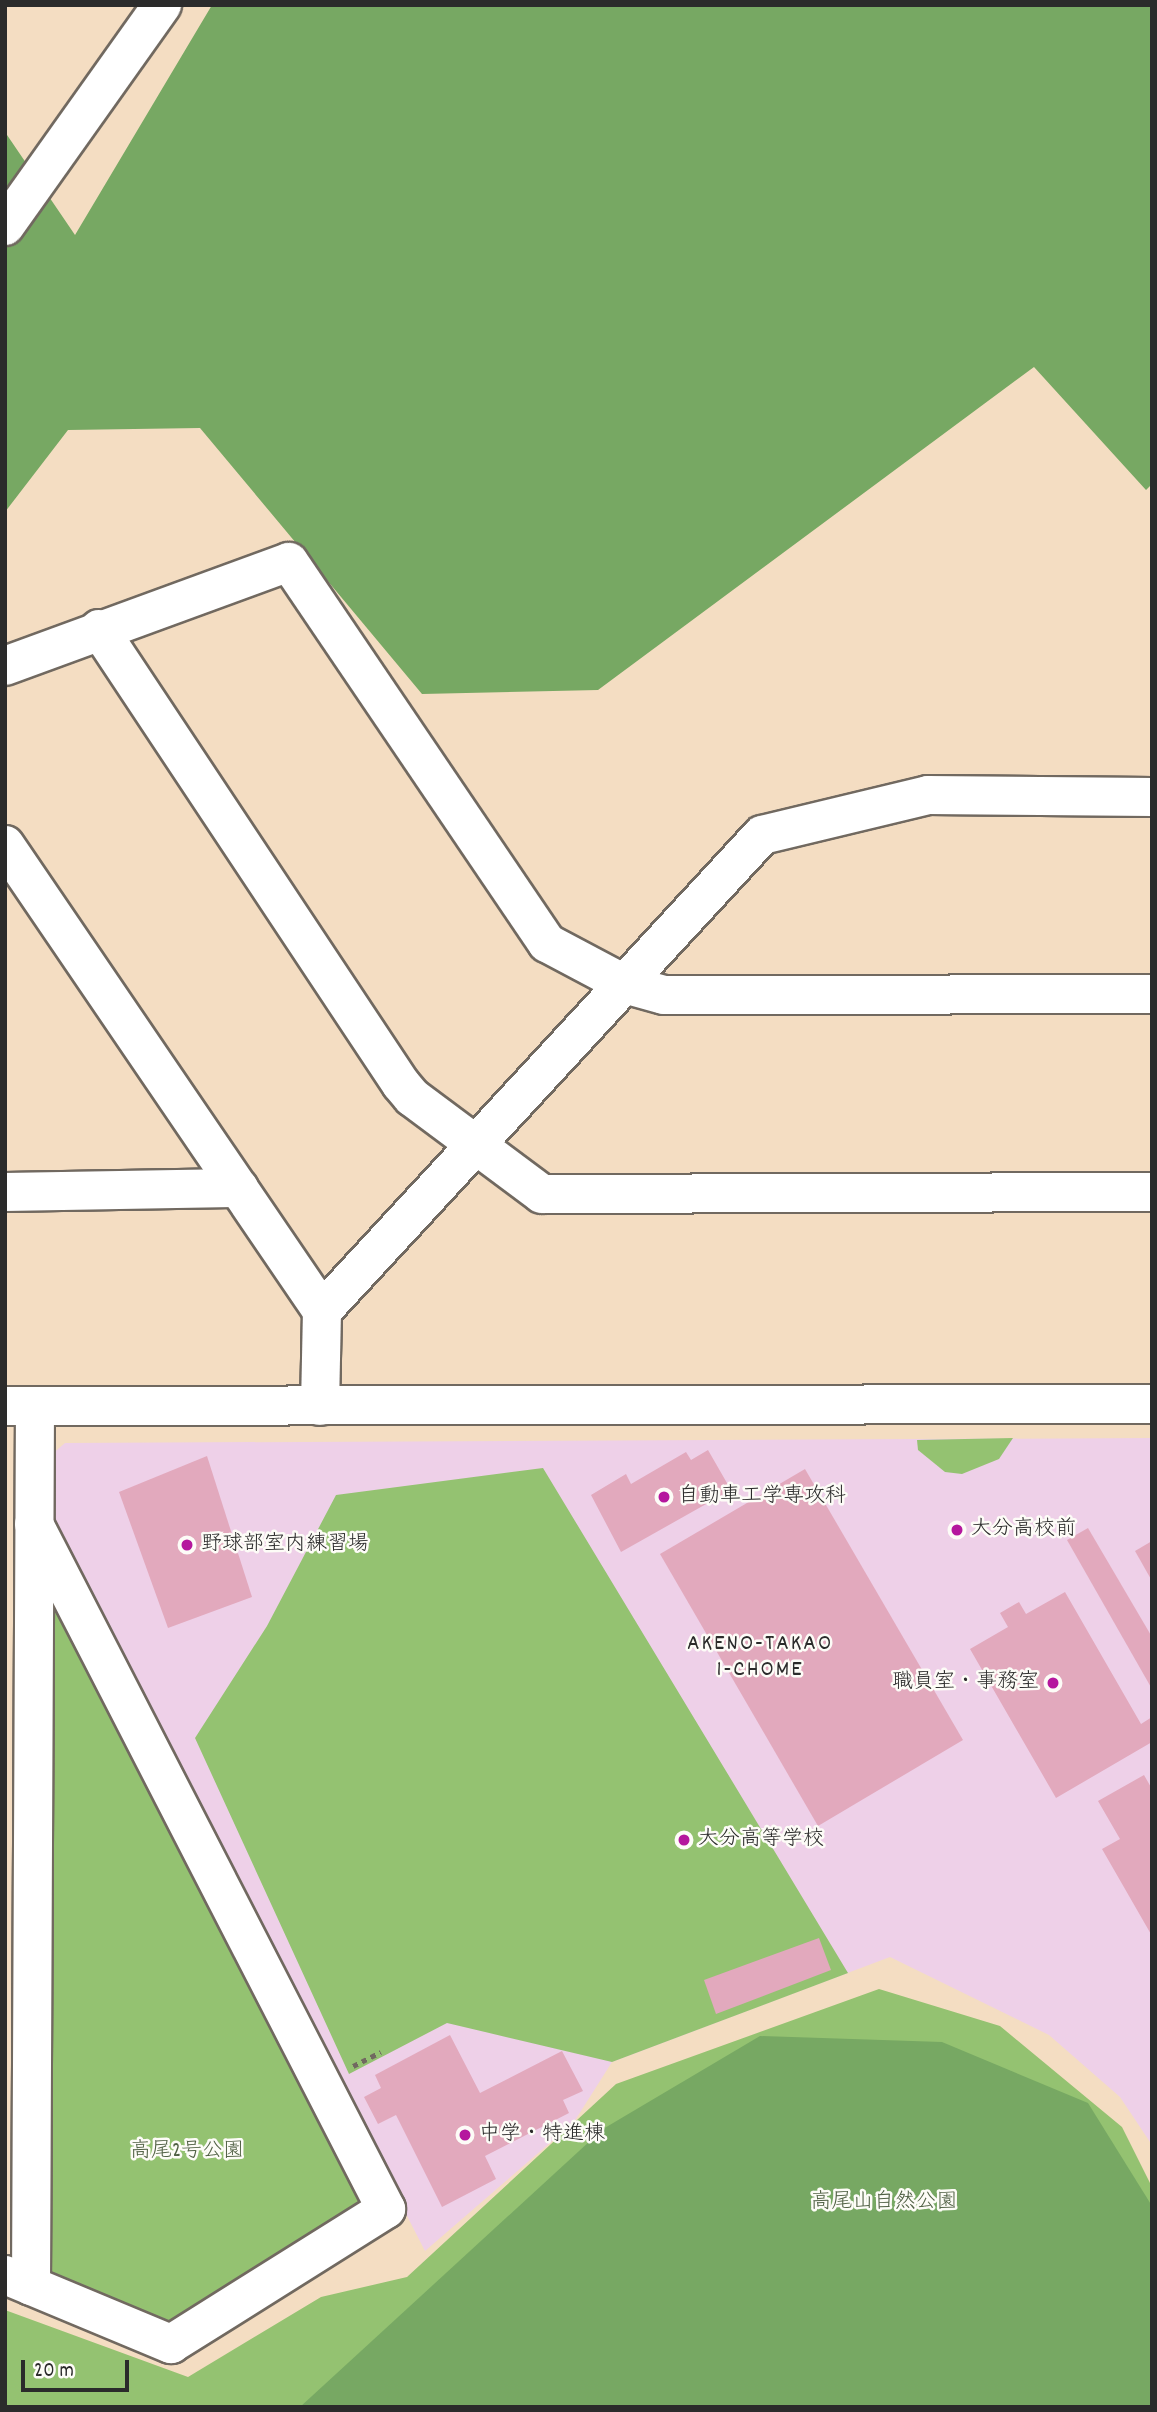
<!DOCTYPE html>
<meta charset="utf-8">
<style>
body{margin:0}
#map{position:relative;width:1157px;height:2412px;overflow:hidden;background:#f4ddc2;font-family:Dekko,"Klee One",sans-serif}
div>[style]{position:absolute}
.built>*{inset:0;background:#eed0e8}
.green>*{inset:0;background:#94c271}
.forest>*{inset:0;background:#77a863}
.building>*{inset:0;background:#e2a9bd}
.path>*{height:4.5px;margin-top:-2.25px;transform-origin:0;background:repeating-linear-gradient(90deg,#716960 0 5px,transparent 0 10px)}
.roads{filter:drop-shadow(2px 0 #716960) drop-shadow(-2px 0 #716960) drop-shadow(0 2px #716960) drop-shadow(0 -2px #716960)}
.minor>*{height:38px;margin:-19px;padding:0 19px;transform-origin:19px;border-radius:19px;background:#fff}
.tertiary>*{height:38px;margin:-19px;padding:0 19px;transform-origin:19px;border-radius:19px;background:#fff}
.dots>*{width:19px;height:19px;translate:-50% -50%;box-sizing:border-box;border:4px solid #fdfcf7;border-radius:50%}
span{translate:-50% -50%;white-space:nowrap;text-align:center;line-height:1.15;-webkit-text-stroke:5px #fdfcf7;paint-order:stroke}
.poi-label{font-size:21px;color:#2b2b2b}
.left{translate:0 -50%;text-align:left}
.right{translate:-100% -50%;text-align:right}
.park-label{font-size:21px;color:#506044}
.neighbourhood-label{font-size:23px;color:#2b2b2b;letter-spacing:2px}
.frame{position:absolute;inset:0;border:7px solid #2b2b2b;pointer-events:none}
.scale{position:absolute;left:21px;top:2360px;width:108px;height:32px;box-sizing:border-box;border:4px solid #2b2b2b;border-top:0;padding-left:9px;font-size:21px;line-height:24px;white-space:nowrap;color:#2b2b2b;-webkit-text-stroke:5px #fdfcf7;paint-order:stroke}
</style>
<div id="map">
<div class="built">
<div style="clip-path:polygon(1152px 1438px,1152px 2145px,1120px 2097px,1049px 2035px,890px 1957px,612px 2062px,574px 2122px,425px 2251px,52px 1522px,51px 1455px,65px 1443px)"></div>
</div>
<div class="green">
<div style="clip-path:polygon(1013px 1438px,999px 1459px,962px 1474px,945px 1472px,918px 1450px,917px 1440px)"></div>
<div style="clip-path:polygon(543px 1468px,848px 1973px,612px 2062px,447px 2023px,349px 2074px,195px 1738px,267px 1626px,336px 1495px)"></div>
<div style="clip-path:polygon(65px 1608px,364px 2191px,357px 2211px,167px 2326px,59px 2283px,48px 2268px,51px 1610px)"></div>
<div style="clip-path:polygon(879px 1989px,1000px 2026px,1122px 2127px,1152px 2187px,1152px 2407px,5px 2407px,5px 2310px,188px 2377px,321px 2297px,407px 2277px,616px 2084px)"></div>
</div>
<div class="forest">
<div style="clip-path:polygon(212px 5px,1152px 5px,1152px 484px,1146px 490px,1034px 367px,598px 690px,422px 694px,200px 428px,68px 430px,5px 512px,5px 132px,75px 235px)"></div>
<div style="clip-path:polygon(760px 2036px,942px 2042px,1088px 2103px,1152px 2206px,1152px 2407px,300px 2407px,603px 2129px)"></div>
</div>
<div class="building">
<div style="clip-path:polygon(708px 1450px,731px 1490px,621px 1552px,591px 1495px,626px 1474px,631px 1484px,686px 1452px,691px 1460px)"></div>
<div style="clip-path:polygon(207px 1456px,252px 1597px,168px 1628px,119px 1492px)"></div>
<div style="clip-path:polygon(805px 1469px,963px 1740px,818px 1826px,660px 1554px)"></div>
<div style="clip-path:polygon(1088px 1528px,1152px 1637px,1152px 1689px,1067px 1540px)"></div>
<div style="clip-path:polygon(1152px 1541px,1152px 1581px,1135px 1551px)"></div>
<div style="clip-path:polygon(1065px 1592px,1141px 1724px,1152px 1717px,1152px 1742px,1056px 1798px,970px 1649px,1008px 1627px,1000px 1613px,1019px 1602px,1026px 1614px)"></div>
<div style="clip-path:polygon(1144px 1775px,1152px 1789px,1152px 1936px,1102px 1849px,1120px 1839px,1098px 1801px)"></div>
<div style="clip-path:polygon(819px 1938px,831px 1970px,716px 2014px,704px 1980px)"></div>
<div style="clip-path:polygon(450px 2035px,480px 2093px,562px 2051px,583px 2091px,563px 2100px,569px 2113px,485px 2156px,496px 2179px,442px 2207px,396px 2115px,378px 2124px,364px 2097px,381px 2088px,375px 2075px)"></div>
</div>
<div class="path">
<div style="left:353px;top:2066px;width:31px;rotate:-27deg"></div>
</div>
<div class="roads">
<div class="minor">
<div style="left:99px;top:629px;width:546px;rotate:56.43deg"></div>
<div style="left:401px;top:1084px;width:17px;rotate:50deg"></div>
<div style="left:412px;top:1097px;width:162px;rotate:36.7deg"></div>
<div style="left:542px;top:1194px;width:610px;rotate:-0.19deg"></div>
<div style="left:5px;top:666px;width:302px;rotate:-20.1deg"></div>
<div style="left:289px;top:562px;width:460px;rotate:55.9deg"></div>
<div style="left:547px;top:943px;width:87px;rotate:28deg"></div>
<div style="left:624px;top:984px;width:41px;rotate:15.4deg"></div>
<div style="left:664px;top:995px;width:488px;rotate:-0.1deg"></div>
<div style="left:5px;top:845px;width:564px;rotate:55.77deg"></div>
<div style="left:322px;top:1311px;width:95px;rotate:91.2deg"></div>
<div style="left:5px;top:1192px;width:234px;rotate:-1deg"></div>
<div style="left:322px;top:1311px;width:648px;rotate:-47.25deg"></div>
<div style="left:762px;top:835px;width:171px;rotate:-13.5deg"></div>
<div style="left:928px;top:795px;width:224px;rotate:0.5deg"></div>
<div style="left:5px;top:2275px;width:180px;rotate:22.6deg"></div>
<div style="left:171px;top:2344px;width:254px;rotate:-32.1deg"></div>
<div style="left:386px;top:2209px;width:770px;rotate:-117.2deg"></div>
<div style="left:31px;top:2286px;width:880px;rotate:-89.74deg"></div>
</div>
<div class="tertiary">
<div style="left:5px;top:226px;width:271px;rotate:-54.6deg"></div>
<div style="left:5px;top:1406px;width:1147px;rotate:-0.1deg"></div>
</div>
</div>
<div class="dots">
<div style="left:664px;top:1497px;background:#b5179e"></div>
<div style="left:957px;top:1530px;background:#b5179e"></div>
<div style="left:187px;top:1545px;background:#b5179e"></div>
<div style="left:1053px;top:1683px;background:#b5179e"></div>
<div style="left:684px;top:1840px;background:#b5179e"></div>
<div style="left:465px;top:2135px;background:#b5179e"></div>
</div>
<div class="poi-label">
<span class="left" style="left:678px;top:1497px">自動車工学専攻科</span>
<span class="left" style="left:971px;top:1530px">大分高校前</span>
<span class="left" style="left:201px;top:1545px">野球部室内練習場</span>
<span class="right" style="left:1039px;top:1683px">職員室・事務室</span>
<span class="left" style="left:698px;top:1840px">大分高等学校</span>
<span class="left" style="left:479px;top:2135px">中学・特進棟</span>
</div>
<div class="park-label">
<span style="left:187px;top:2152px">高尾2号公園</span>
<span style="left:884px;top:2203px">高尾山自然公園</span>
</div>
<div class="neighbourhood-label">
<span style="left:760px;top:1658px">AKENO-TAKAO<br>1-CHOME</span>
</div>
<div class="frame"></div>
<div class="scale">20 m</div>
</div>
